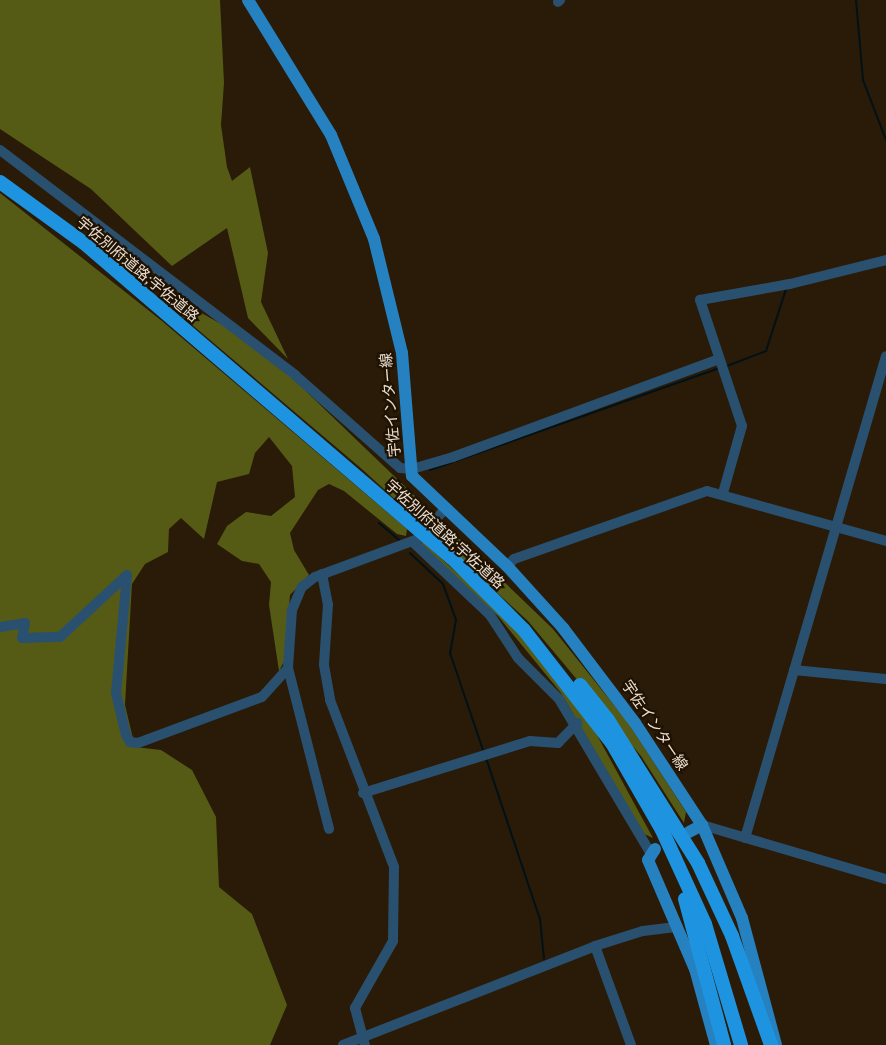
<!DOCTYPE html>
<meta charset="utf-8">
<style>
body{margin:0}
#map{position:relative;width:886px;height:1045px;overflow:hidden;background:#291b07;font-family:"PT Sans","Noto Sans JP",sans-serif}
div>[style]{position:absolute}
.forest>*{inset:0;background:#555a15}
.stream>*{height:2px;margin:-1px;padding:0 1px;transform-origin:1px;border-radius:1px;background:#001118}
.minor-tunnel>*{height:10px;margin-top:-5px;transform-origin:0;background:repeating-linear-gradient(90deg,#463825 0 10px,transparent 0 15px)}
.minor>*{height:10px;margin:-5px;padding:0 5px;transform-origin:5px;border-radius:5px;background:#2a506f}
.major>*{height:12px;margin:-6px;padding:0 6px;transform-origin:6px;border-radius:6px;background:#2681c0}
.highway>*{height:14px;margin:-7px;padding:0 7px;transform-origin:7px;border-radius:7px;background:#1e94e0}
span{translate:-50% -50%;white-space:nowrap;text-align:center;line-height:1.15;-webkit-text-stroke:4.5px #201201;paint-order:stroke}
.street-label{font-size:15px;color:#e8ddd1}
</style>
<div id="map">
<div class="forest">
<div style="clip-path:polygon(0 0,220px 0,224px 83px,221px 125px,227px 167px,232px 181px,250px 167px,268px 253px,261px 302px,288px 359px,248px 318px,227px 228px,172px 266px,91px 189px,0 129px)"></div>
<div style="clip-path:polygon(0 193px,162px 321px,407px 529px,406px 536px,397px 534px,344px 491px,329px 484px,318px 490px,290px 533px,294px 550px,309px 575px,290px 595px,285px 660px,279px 671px,269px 605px,271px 582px,259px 564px,242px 561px,217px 544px,227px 526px,246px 512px,271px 516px,295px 497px,292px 466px,269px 437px,255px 453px,249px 474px,217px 482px,204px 539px,181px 518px,169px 529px,168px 552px,145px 564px,132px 584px,125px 705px,135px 747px,161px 750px,192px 770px,216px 817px,219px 887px,252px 914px,287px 1005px,270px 1045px,0 1045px)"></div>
<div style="clip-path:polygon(175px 298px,258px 345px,553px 629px,626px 720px,686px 812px,684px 823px,641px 756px,528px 621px,363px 470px,177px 312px)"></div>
<div style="clip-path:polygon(422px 541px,506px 618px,544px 661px,597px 735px,653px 838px,644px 834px,561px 693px,498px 616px,420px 548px)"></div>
</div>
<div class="stream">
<div style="left:856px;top:0;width:80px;rotate:85deg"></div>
<div style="left:863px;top:80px;width:64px;rotate:69deg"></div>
<div style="left:727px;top:366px;width:42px;rotate:-21deg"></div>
<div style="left:766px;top:351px;width:65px;rotate:-72.1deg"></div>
<div style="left:430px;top:470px;width:307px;rotate:-19.4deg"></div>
<div style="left:379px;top:523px;width:26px;rotate:40deg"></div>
<div style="left:410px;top:553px;width:45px;rotate:43.2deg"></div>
<div style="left:443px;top:584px;width:38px;rotate:70deg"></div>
<div style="left:456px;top:620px;width:34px;rotate:100deg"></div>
<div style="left:450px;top:653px;width:102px;rotate:71.2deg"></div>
<div style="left:486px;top:758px;width:170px;rotate:71.5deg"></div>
<div style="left:540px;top:919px;width:40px;rotate:84.3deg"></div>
</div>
<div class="minor-tunnel">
<div style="left:418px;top:538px;width:28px;rotate:-46deg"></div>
</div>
<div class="minor">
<div style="left:558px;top:2px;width:3px;rotate:-45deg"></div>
<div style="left:0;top:150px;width:371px;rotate:37.3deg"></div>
<div style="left:295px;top:375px;width:140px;rotate:41.5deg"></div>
<div style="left:400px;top:468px;width:12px;rotate:5deg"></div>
<div style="left:412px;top:469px;width:43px;rotate:-16.3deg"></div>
<div style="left:453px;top:457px;width:283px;rotate:-20.2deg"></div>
<div style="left:723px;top:493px;width:70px;rotate:-74.2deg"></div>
<div style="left:742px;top:426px;width:133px;rotate:-108.4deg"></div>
<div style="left:700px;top:300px;width:91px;rotate:-10.1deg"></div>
<div style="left:790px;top:284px;width:99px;rotate:-14deg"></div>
<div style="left:437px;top:518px;width:12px;rotate:-48deg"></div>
<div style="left:413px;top:542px;width:106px;rotate:43.5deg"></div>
<div style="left:490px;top:615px;width:51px;rotate:56.9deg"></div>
<div style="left:518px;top:658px;width:58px;rotate:45deg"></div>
<div style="left:559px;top:699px;width:178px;rotate:59.3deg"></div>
<div style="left:507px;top:566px;width:10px;rotate:-45deg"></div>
<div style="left:514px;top:559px;width:205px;rotate:-19.4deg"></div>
<div style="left:707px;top:491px;width:186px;rotate:15.6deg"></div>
<div style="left:322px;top:574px;width:31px;rotate:79deg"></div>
<div style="left:328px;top:604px;width:61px;rotate:93.8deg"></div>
<div style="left:324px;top:665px;width:36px;rotate:80deg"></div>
<div style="left:330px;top:700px;width:179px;rotate:69deg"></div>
<div style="left:394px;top:867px;width:74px;rotate:90.8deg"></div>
<div style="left:393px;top:941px;width:77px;rotate:119.6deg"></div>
<div style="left:355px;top:1008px;width:38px;rotate:75deg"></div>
<div style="left:0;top:627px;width:25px;rotate:-9deg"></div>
<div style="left:25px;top:623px;width:15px;rotate:101deg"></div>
<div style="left:22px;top:638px;width:38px;rotate:-2deg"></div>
<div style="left:60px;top:637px;width:91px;rotate:-42.8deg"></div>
<div style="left:127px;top:575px;width:119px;rotate:95.3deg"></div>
<div style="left:116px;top:693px;width:43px;rotate:76.6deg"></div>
<div style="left:126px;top:735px;width:8px;rotate:60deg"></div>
<div style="left:130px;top:742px;width:8px;rotate:7deg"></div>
<div style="left:138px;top:743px;width:132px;rotate:-20.4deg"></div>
<div style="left:262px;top:697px;width:39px;rotate:-48deg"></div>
<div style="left:288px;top:668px;width:58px;rotate:-86.1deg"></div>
<div style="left:292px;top:610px;width:25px;rotate:-67deg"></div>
<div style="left:302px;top:587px;width:16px;rotate:-38deg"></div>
<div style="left:315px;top:577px;width:110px;rotate:-20.3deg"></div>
<div style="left:288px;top:668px;width:166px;rotate:75.7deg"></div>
<div style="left:794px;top:670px;width:92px;rotate:5.6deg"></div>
<div style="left:363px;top:793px;width:175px;rotate:-17.3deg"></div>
<div style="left:530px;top:741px;width:28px;rotate:4deg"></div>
<div style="left:558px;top:743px;width:28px;rotate:-46deg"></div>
<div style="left:702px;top:825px;width:192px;rotate:16.4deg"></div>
<div style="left:745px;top:838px;width:502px;rotate:-73.69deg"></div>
<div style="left:595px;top:946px;width:105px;rotate:70deg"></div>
<div style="left:343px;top:1045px;width:271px;rotate:-21.4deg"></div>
<div style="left:595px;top:946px;width:50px;rotate:-17.4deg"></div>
<div style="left:643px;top:931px;width:35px;rotate:-7deg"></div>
</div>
<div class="major">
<div style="left:248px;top:0;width:158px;rotate:58.4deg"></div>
<div style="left:331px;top:135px;width:113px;rotate:67.5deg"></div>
<div style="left:374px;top:239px;width:117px;rotate:76.2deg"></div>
<div style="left:402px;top:353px;width:123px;rotate:85.4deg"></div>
<div style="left:412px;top:476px;width:131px;rotate:43.5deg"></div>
<div style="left:507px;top:566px;width:84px;rotate:47.9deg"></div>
<div style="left:563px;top:628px;width:119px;rotate:52.8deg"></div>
<div style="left:635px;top:723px;width:122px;rotate:56.7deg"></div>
<div style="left:702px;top:825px;width:101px;rotate:66.7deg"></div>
<div style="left:742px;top:918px;width:131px;rotate:75deg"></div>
<div style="left:689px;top:832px;width:15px;rotate:-28deg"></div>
<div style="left:655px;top:849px;width:13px;rotate:122deg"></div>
<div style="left:648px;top:860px;width:119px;rotate:66.7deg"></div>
<div style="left:695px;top:969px;width:79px;rotate:74.6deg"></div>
</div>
<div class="highway">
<div style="left:0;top:182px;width:104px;rotate:36deg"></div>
<div style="left:84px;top:243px;width:484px;rotate:40.6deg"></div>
<div style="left:452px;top:558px;width:102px;rotate:45deg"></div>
<div style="left:524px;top:630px;width:143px;rotate:52.1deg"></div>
<div style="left:612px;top:743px;width:100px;rotate:60.1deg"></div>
<div style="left:662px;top:830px;width:103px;rotate:65.4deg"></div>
<div style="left:705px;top:924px;width:126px;rotate:73.4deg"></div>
<div style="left:580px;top:685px;width:45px;rotate:51.3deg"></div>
<div style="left:608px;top:720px;width:169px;rotate:57.8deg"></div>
<div style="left:698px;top:863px;width:81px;rotate:65deg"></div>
<div style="left:732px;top:936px;width:116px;rotate:70.3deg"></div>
<div style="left:685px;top:899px;width:151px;rotate:75deg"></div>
</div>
<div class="street-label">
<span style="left:138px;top:269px;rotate:40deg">宇佐別府道路;宇佐道路</span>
<span style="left:390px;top:405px;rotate:-95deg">宇佐インター線</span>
<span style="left:445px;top:534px;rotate:42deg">宇佐別府道路;宇佐道路</span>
<span style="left:655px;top:725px;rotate:56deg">宇佐インター線</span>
</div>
</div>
